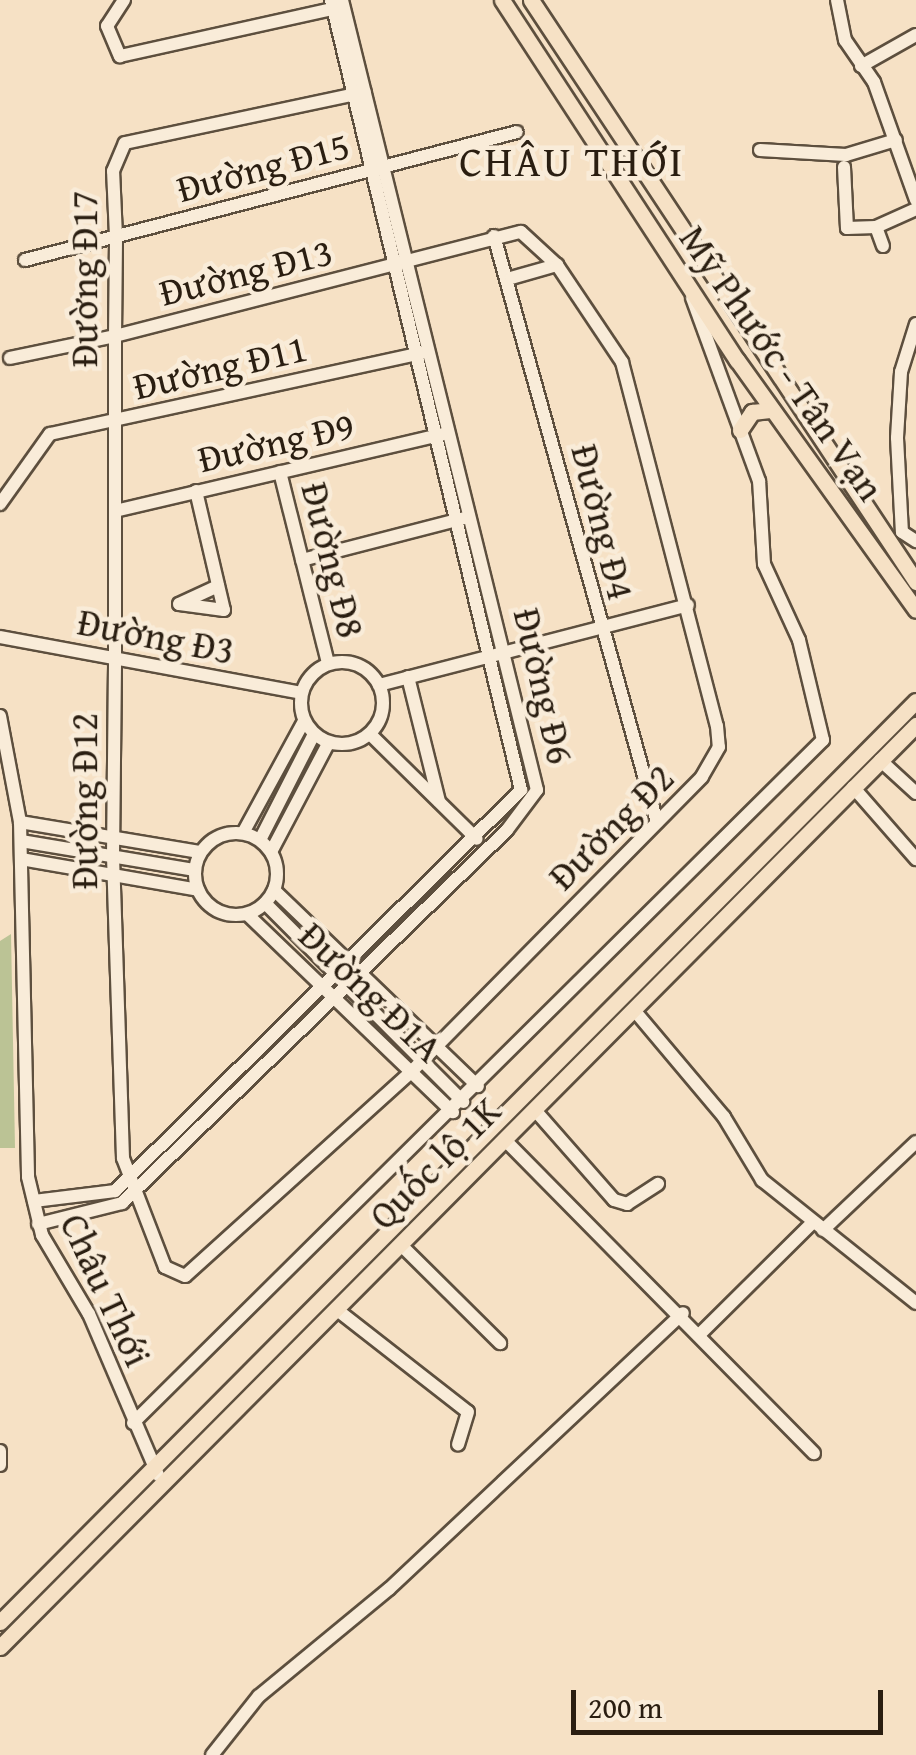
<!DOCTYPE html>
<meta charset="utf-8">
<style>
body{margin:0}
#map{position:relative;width:916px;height:1755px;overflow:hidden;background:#f6e1c5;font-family:"Gentium Book Plus",serif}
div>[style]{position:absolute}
.green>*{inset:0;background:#bbc395}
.roads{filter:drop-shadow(2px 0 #5d4f3e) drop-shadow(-2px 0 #5d4f3e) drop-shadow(0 2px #5d4f3e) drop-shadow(0 -2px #5d4f3e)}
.minor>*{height:12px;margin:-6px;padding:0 6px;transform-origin:6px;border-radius:6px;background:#f9ecd9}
.minor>.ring{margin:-6px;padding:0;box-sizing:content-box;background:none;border:12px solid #f9ecd9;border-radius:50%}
.major>*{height:15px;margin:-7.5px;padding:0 7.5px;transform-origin:7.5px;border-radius:7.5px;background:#f6e1c5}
span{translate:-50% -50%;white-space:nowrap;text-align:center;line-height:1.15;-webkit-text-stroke:9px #f9ecd9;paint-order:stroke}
.street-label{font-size:38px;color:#2a1e11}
.quarter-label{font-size:42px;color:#2a1e11;letter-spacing:2.5px}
.scale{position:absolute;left:571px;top:1690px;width:312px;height:45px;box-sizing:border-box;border:5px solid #2a1e11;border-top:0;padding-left:12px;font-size:30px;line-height:35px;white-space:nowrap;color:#2a1e11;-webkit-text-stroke:8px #f9ecd9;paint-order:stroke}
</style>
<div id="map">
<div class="green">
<div style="clip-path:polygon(11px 934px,15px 1148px,0 1148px,0 941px)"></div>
</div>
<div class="roads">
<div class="minor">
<div style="left:124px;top:0;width:31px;rotate:123deg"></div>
<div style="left:107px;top:26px;width:33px;rotate:67deg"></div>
<div style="left:120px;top:56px;width:226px;rotate:-12.5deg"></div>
<div style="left:837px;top:0;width:41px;rotate:78.7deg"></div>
<div style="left:845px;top:40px;width:51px;rotate:55.4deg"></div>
<div style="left:874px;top:82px;width:125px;rotate:70.4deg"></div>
<div style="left:861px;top:66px;width:63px;rotate:-29.4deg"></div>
<div style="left:760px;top:150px;width:86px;rotate:3.3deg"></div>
<div style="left:846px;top:155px;width:52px;rotate:-16.7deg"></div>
<div style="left:844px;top:167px;width:61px;rotate:87.2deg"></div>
<div style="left:847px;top:228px;width:29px;rotate:-2deg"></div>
<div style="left:494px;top:236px;width:608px;rotate:74.46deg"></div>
<div style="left:883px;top:246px;width:20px;rotate:-110deg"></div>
<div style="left:876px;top:227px;width:44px;rotate:-24.2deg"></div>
<div style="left:25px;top:260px;width:508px;rotate:-14.58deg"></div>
<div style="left:511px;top:278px;width:48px;rotate:-15.8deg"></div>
<div style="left:916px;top:324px;width:50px;rotate:107.4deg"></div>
<div style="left:901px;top:372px;width:66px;rotate:93.5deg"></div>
<div style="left:897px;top:438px;width:94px;rotate:87deg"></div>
<div style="left:902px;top:532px;width:17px;rotate:33deg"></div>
<div style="left:10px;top:358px;width:107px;rotate:-11.8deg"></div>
<div style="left:115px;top:336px;width:419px;rotate:-14.4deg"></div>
<div style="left:521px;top:232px;width:49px;rotate:42.5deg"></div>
<div style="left:557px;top:265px;width:117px;rotate:56.2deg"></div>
<div style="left:622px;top:362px;width:376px;rotate:75.4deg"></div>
<div style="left:717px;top:726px;width:21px;rotate:85deg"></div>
<div style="left:719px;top:747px;width:34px;rotate:120deg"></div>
<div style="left:702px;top:777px;width:414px;rotate:134.6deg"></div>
<div style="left:411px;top:1072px;width:304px;rotate:137.9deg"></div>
<div style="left:185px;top:1276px;width:22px;rotate:-156deg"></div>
<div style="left:165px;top:1267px;width:117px;rotate:-111.1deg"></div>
<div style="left:123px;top:1158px;width:302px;rotate:-91.9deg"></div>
<div style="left:113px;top:856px;width:197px;rotate:-89.4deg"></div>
<div style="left:115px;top:659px;width:323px;rotate:-90deg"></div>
<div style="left:115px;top:336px;width:100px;rotate:-89.4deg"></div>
<div style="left:116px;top:236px;width:65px;rotate:-92.6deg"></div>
<div style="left:113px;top:171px;width:30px;rotate:-67deg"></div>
<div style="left:125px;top:143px;width:245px;rotate:-12deg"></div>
<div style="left:280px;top:472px;width:197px;rotate:75.9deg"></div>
<div style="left:196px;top:491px;width:122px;rotate:76.8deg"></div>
<div style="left:224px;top:610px;width:45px;rotate:-172.4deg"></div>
<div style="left:179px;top:604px;width:43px;rotate:-24.8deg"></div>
<div style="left:0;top:504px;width:86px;rotate:-54.5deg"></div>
<div style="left:50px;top:434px;width:381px;rotate:-12.3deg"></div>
<div style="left:115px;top:511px;width:337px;rotate:-13.2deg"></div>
<div style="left:302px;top:560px;width:167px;rotate:-14.5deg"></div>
<div style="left:0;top:637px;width:306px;rotate:10.5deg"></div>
<div class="ring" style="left:301px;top:662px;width:70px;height:70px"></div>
<div style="left:408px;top:677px;width:128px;rotate:76deg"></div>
<div style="left:379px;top:685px;width:319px;rotate:-14.5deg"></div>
<div style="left:0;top:716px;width:108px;rotate:79.3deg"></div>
<div style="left:20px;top:822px;width:355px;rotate:88.7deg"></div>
<div style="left:28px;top:1177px;width:60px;rotate:76.4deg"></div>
<div style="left:42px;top:1235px;width:92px;rotate:59.3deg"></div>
<div style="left:89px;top:1314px;width:175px;rotate:66.8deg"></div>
<div style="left:371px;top:735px;width:148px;rotate:44.5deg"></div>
<div style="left:880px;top:760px;width:49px;rotate:42.5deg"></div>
<div style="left:853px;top:787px;width:96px;rotate:48.8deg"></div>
<div style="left:20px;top:822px;width:182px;rotate:9.5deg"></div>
<div class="ring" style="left:195px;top:833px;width:70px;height:70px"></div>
<div style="left:243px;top:833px;width:128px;rotate:-61.4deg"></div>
<div style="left:260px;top:840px;width:119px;rotate:-63deg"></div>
<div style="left:21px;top:841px;width:175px;rotate:9.5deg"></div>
<div style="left:271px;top:852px;width:124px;rotate:-62.2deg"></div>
<div style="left:21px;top:859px;width:180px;rotate:9.9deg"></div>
<div style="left:274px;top:890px;width:283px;rotate:43.9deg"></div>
<div style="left:265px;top:903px;width:281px;rotate:45.1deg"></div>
<div style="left:247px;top:914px;width:286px;rotate:43.9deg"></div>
<div style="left:634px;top:1010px;width:140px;rotate:49.9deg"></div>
<div style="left:724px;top:1117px;width:74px;rotate:58.9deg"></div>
<div style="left:762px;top:1180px;width:197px;rotate:38.6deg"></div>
<div style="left:534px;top:1109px;width:121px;rotate:48.7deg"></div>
<div style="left:614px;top:1200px;width:14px;rotate:17deg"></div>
<div style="left:627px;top:1204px;width:37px;rotate:-33deg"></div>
<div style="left:505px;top:1140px;width:440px;rotate:45.4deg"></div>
<div style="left:34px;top:1201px;width:82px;rotate:-7deg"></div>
<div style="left:115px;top:1191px;width:571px;rotate:-44.65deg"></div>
<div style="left:521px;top:790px;width:813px;rotate:-103.52deg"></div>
<div style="left:38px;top:1224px;width:87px;rotate:-14deg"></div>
<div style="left:122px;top:1203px;width:536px;rotate:-44.09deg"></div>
<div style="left:507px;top:830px;width:50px;rotate:-53.1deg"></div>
<div style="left:537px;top:790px;width:814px;rotate:-103.87deg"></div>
<div style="left:823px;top:1230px;width:128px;rotate:-43.4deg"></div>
<div style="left:400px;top:1244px;width:141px;rotate:44.7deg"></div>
<div style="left:336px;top:1309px;width:167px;rotate:38deg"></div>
<div style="left:468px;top:1412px;width:34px;rotate:107deg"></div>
<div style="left:702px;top:1332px;width:156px;rotate:-44.7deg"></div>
<div style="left:133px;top:1423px;width:971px;rotate:-44.71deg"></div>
<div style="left:823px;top:740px;width:103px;rotate:-103.5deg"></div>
<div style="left:799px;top:640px;width:84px;rotate:-114.7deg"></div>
<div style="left:764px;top:564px;width:83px;rotate:-93.4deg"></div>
<div style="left:759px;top:481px;width:195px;rotate:-110.1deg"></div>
<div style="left:0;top:1451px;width:14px;rotate:90deg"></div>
<div style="left:212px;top:1755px;width:75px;rotate:-51.5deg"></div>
<div style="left:259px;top:1696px;width:168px;rotate:-39.5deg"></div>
<div style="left:389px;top:1589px;width:403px;rotate:-43.2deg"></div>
</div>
<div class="major">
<div style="left:502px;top:0;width:430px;rotate:56.9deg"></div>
<div style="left:737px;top:360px;width:307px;rotate:54.4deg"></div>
<div style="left:531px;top:0;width:698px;rotate:56.51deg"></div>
<div style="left:740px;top:430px;width:22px;rotate:-56deg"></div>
<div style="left:752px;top:412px;width:20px;rotate:-6deg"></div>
<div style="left:0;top:1622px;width:1299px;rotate:-45.16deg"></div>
<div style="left:0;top:1647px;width:1300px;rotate:-45.19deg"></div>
</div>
</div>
<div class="street-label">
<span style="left:263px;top:167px;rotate:-15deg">Đường Đ15</span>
<span style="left:246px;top:272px;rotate:-14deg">Đường Đ13</span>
<span style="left:84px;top:279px;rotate:-90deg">Đường Đ17</span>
<span style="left:782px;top:363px;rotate:55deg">Mỹ Phước - Tân Vạn</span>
<span style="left:220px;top:367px;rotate:-13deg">Đường Đ11</span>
<span style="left:276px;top:442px;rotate:-13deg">Đường Đ9</span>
<span style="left:603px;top:522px;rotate:76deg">Đường Đ4</span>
<span style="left:333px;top:560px;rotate:76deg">Đường Đ8</span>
<span style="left:156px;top:636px;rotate:11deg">Đường Đ3</span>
<span style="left:544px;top:686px;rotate:77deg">Đường Đ6</span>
<span style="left:84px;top:801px;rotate:-90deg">Đường Đ12</span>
<span style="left:611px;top:827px;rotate:-45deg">Đường Đ2</span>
<span style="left:371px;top:992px;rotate:44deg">Đường Đ1A</span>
<span style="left:435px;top:1163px;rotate:-45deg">Quốc lộ 1K</span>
<span style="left:106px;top:1290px;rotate:65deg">Châu Thới</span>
</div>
<div class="quarter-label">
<span style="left:572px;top:161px">CHÂU THỚI</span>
</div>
<div class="scale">200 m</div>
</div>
